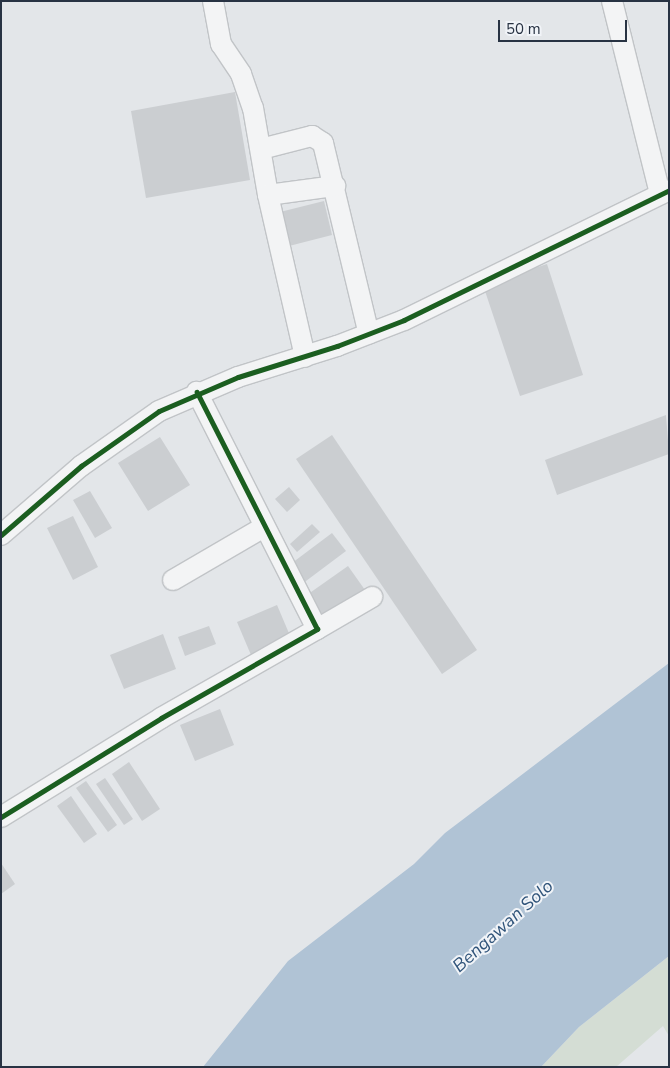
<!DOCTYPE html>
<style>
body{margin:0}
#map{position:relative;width:670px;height:1068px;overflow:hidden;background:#e3e6e9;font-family:"Nunito Sans",sans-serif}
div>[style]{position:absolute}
.green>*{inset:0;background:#d4ddd4}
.water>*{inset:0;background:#b0c3d5}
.building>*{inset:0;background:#cbced1}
.roads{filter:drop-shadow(1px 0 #c1c4c7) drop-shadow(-1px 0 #c1c4c7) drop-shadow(0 1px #c1c4c7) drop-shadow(0 -1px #c1c4c7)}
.minor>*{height:20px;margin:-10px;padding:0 10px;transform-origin:10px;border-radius:10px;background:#f3f4f5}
.cycleway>*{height:5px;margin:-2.5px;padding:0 2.5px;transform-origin:2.5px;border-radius:2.5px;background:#1b5e20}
span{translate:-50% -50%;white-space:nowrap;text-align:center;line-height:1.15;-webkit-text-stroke:4px #f1f4f8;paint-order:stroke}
.water-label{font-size:18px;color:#30547a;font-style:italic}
.frame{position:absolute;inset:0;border:2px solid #283343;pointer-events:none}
.scale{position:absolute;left:498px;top:20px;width:129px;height:22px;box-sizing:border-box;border:2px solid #283343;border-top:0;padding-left:6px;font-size:15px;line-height:18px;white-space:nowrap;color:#283343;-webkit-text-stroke:4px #f1f4f8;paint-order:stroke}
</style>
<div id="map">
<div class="green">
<div style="clip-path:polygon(669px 956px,669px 1036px,663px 1026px,616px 1067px,541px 1067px,579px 1027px)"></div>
</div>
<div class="water">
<div style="clip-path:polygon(669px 663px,669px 956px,579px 1027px,541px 1067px,203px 1067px,288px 961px,414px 864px,445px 833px)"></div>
</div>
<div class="building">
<div style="clip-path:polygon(235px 92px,250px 180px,146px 198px,131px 111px)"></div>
<div style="clip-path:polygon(324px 201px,332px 235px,289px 246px,280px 212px)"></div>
<div style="clip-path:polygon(547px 264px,583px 375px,520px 396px,483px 285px)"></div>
<div style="clip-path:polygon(666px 415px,669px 454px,557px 495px,545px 460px)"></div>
<div style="clip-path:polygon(332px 435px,477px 650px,442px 674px,296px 459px)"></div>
<div style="clip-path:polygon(160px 437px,190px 485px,148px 511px,118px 463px)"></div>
<div style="clip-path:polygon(289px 487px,300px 500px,287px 512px,275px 499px)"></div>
<div style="clip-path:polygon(90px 491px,112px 528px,95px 538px,73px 500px)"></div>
<div style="clip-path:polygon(73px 516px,98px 567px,73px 580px,47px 528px)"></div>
<div style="clip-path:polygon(312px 524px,320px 532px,297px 552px,290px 544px)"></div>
<div style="clip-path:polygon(332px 533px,346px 551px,302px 584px,288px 566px)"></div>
<div style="clip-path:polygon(348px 566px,365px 590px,321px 622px,304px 597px)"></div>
<div style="clip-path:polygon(277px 605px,291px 638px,251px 655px,237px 622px)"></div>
<div style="clip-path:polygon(209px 626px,216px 644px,185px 656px,178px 637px)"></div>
<div style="clip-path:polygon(163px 634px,176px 669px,124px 689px,110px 655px)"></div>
<div style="clip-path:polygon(220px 709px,234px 745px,195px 761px,180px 725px)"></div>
<div style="clip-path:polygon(129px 762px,160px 809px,142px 821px,112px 774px)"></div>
<div style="clip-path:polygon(105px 778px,133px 819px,124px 825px,96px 784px)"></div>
<div style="clip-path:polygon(86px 781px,117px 825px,108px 832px,76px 788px)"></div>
<div style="clip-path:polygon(71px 796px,97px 834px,84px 843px,57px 806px)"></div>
<div style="clip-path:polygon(1px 863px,15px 884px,1px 894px)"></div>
</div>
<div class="roads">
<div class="minor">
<div style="left:213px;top:1px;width:44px;rotate:79.5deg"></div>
<div style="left:221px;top:44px;width:36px;rotate:56deg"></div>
<div style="left:241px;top:74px;width:36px;rotate:71deg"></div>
<div style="left:253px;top:108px;width:88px;rotate:80.2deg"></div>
<div style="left:268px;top:195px;width:166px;rotate:77.1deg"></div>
<div style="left:612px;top:1px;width:199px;rotate:76deg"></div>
<div style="left:261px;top:149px;width:53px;rotate:-14.3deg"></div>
<div style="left:312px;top:136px;width:13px;rotate:32deg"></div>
<div style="left:323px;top:143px;width:196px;rotate:76.5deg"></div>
<div style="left:268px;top:195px;width:68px;rotate:-7.7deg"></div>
<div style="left:1px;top:535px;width:106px;rotate:-40.8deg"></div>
<div style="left:81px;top:466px;width:95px;rotate:-35.2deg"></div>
<div style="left:159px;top:411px;width:86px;rotate:-23.3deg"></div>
<div style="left:238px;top:377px;width:104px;rotate:-17.4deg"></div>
<div style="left:337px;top:346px;width:72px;rotate:-21.2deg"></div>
<div style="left:404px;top:320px;width:295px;rotate:-26.1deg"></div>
<div style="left:173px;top:580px;width:105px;rotate:-30.2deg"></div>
<div style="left:317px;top:629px;width:64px;rotate:-30.2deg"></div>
<div style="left:1px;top:817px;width:188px;rotate:-31.7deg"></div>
<div style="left:161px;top:718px;width:180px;rotate:-29.7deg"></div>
<div style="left:317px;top:629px;width:266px;rotate:-116.9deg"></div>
</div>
</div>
<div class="cycleway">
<div style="left:1px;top:535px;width:106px;rotate:-40.8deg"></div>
<div style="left:81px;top:466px;width:95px;rotate:-35.2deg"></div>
<div style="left:159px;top:411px;width:86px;rotate:-23.3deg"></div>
<div style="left:238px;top:377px;width:104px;rotate:-17.4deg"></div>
<div style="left:337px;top:346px;width:72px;rotate:-21.2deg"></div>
<div style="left:404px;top:320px;width:295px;rotate:-26.1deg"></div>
<div style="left:1px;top:817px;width:188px;rotate:-31.7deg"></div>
<div style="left:161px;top:718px;width:180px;rotate:-29.7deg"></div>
<div style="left:317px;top:629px;width:266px;rotate:-116.9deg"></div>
</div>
<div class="water-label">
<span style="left:503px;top:926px;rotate:-42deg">Bengawan Solo</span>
</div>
<div class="frame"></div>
<div class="scale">50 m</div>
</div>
